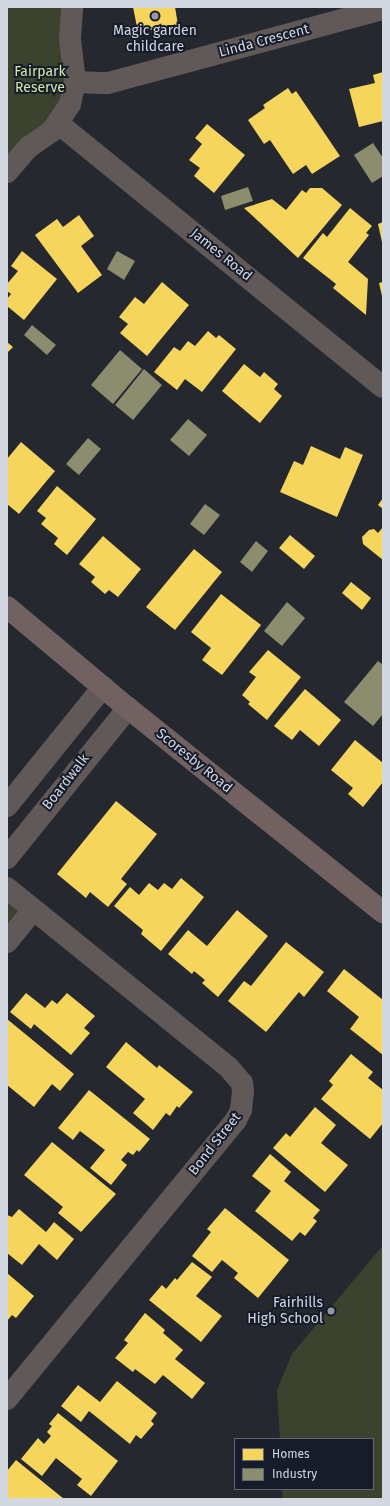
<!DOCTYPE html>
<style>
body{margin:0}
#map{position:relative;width:390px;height:1506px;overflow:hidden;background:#25282f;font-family:"Fira Sans",sans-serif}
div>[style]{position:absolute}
.green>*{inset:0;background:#3b432f}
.homes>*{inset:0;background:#f6d55c}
.industry>*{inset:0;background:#8c8c6e}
.minor>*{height:22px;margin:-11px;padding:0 11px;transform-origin:11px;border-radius:11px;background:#615858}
.primary>*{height:22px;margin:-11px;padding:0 11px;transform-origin:11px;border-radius:11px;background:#716160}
.dots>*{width:11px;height:11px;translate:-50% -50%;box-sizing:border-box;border:2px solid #161c2a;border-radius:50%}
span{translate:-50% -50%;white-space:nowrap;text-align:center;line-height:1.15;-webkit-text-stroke:4px #161c2a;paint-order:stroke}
.poi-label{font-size:14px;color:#d2d7e0}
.right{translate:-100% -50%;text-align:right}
.street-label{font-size:14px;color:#d2d7e0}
.park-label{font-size:14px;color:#d3e8a8}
.frame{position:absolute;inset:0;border:8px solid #d2d7e0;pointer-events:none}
.legend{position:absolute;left:234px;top:1438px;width:140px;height:52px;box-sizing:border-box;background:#161c2a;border:1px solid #616773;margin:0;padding:5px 7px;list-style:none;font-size:12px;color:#d2d7e0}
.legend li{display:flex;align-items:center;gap:8px;height:20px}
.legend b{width:20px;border:1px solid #616773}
</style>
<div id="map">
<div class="green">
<div style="clip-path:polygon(7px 7px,72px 7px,73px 95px,7px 173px)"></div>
<div style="clip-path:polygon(7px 888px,33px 910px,7px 942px)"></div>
<div style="clip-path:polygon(383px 1245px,383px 1499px,283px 1499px,282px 1489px,373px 1489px,373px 1439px,280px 1439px,277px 1390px,292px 1354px)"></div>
</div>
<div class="homes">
<div style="clip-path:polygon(133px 7px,175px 7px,178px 25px,138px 32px)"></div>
<div style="clip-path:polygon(383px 72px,383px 121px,359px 127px,349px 89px,375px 83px,373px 75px)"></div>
<div style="clip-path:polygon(288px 88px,292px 94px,296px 91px,340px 156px,312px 174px,306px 165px,293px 174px,270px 140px,264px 144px,248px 120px,265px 108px,263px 105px)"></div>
<div style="clip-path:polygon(207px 124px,245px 155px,214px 193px,194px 176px,200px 168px,189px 160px,202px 144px,195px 138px)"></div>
<div style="clip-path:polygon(310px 188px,322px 188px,342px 205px,298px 258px,244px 208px,272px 199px,286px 210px,302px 190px,306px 193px)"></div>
<div style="clip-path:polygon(350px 208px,372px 226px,366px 233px,369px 235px,348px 262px,368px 279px,366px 315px,333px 288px,336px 284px,303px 258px,323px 233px,327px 237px)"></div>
<div style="clip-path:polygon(79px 215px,94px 236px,81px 246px,102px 275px,78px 293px,35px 235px,57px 219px,63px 227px)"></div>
<div style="clip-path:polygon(383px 222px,383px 242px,382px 242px,378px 224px)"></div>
<div style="clip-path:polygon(22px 251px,57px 279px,24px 320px,7px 306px,7px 299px,11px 294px,7px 291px,7px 284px,18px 271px,11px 266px)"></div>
<div style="clip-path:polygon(162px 282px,189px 305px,147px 356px,120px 333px,128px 324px,119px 317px,135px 297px,144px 304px)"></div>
<div style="clip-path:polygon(383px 282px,383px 296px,382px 296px,379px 283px)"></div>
<div style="clip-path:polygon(208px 331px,216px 338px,219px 335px,236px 349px,202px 392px,185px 379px,177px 390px,154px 372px,174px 347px,180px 351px,188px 341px,195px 346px)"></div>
<div style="clip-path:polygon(7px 342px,13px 347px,7px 353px)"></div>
<div style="clip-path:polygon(244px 364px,260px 377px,264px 372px,278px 384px,274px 389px,282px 396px,260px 423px,222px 391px)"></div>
<div style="clip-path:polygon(21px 442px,55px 471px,19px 514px,7px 504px,7px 459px)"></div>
<div style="clip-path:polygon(311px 446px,340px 459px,345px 447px,363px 455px,337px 517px,280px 492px,294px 461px,303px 465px)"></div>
<div style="clip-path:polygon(57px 486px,96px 519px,67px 555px,54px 544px,58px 538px,41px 524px,46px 518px,37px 511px)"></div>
<div style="clip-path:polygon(383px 498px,383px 509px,378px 505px)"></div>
<div style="clip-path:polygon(383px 527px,383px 560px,363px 544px,362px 537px,369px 530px,374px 529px,378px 533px)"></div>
<div style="clip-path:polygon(290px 535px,315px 556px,304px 569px,279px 548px)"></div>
<div style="clip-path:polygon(103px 536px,141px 569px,118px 597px,109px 590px,105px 594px,91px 582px,95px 577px,79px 564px)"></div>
<div style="clip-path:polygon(194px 549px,222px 572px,175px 630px,146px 607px)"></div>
<div style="clip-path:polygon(351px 582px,371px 598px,362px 610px,342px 593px)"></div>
<div style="clip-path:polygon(221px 594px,261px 625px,222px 675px,202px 660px,211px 648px,191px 632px)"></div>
<div style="clip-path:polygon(268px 650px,301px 677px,267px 720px,248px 704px,250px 702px,242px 695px,256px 677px,249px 672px)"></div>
<div style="clip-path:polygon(305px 689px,341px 720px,319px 746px,300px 730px,292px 740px,274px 726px)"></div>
<div style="clip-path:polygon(355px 740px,383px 763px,383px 782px,363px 807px,348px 794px,353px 788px,331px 770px)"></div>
<div style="clip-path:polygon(116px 801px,157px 834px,121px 879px,127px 884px,108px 907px,90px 892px,86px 898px,57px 874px)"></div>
<div style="clip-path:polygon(181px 878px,204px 897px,161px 951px,141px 934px,143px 930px,114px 906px,130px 887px,139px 895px,149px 883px,158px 890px,164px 883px,172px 889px)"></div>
<div style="clip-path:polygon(237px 910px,268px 936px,218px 997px,202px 983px,205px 980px,194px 971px,192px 974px,168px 954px,188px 930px,207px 946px)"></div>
<div style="clip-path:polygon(286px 942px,324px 972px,304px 997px,299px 992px,266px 1032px,228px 1001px,244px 981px,251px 986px)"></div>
<div style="clip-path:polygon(344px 969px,383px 1000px,383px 1055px,350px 1029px,359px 1017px,327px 991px)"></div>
<div style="clip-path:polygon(26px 993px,45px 1008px,52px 1000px,57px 1004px,67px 993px,95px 1016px,84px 1028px,90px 1033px,71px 1055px,34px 1024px,31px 1029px,10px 1012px)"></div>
<div style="clip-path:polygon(7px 1019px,74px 1074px,60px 1091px,52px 1084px,34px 1107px,7px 1085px)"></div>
<div style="clip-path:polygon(126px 1042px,157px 1068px,159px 1065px,193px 1092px,179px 1108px,177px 1106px,170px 1116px,166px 1113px,153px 1130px,133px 1113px,145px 1099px,106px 1067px)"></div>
<div style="clip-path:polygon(351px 1054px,373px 1072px,368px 1078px,383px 1090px,383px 1123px,370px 1139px,321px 1099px,333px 1085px,329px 1081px)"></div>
<div style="clip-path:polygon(89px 1090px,150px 1139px,139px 1152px,137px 1150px,133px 1155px,128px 1152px,121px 1160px,127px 1165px,111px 1185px,90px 1168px,105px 1150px,80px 1131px,73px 1140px,58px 1128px)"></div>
<div style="clip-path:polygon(315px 1107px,336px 1125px,321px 1143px,348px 1165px,325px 1192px,273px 1148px,286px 1133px,290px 1137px)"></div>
<div style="clip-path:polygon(52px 1142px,116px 1194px,81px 1232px,58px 1213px,63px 1207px,24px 1175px)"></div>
<div style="clip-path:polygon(270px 1154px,291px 1172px,284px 1181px,320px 1210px,313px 1218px,317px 1221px,305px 1236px,300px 1232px,292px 1241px,255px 1211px,271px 1191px,252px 1176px)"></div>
<div style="clip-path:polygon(225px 1208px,289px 1260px,258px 1298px,234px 1278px,238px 1273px,222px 1260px,212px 1272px,192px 1256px,211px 1232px,207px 1229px)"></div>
<div style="clip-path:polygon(19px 1209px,46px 1232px,54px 1222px,74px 1239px,57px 1260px,39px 1244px,22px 1265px,7px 1253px,7px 1215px,12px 1217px)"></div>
<div style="clip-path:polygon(192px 1262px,212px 1277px,196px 1296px,222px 1316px,201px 1342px,149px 1300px,162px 1285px,166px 1289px,175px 1278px,177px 1280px)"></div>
<div style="clip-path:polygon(7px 1273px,34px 1296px,16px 1318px,12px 1315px,7px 1321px)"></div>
<div style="clip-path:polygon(145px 1313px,165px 1330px,163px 1333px,183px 1350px,175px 1359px,205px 1383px,192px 1399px,163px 1375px,155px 1384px,135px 1369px,133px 1372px,115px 1358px,128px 1343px,124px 1340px)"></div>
<div style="clip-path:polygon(117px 1381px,157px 1413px,151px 1421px,154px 1424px,141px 1439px,136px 1435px,130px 1444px,89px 1411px,81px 1422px,61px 1406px,78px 1385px,100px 1402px)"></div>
<div style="clip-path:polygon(58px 1413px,118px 1461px,91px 1496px,77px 1485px,82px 1479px,56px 1458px,42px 1476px,21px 1459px,38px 1438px,44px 1444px,51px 1436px,47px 1432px,52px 1426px,49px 1424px)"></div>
<div style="clip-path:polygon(16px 1460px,64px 1499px,7px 1499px,7px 1471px)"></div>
</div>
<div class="industry">
<div style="clip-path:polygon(373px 143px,383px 158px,383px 176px,372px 183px,354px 155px)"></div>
<div style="clip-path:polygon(248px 187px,253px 201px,225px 210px,221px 196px)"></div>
<div style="clip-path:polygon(117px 251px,135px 261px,124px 280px,107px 269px)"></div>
<div style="clip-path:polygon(32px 325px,56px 345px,47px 355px,24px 335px)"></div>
<div style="clip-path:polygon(120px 350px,142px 369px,113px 404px,91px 385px)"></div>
<div style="clip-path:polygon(144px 369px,162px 385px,133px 420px,115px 405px)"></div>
<div style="clip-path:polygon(188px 419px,207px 435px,189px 456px,170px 440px)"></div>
<div style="clip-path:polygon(88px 438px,101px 449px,79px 475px,66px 464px)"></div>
<div style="clip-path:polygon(205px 504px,220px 515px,204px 535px,190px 524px)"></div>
<div style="clip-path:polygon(256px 541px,268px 551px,252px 572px,240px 562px)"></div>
<div style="clip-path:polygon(287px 602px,305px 618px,282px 646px,264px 631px)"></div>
<div style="clip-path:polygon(378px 661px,383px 665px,383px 714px,373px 726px,344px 702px)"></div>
</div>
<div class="minor">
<div style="left:75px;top:82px;width:33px;rotate:2deg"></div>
<div style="left:108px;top:83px;width:285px;rotate:-15.1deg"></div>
<div style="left:59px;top:124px;width:417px;rotate:39.1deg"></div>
<div style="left:7px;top:172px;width:33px;rotate:-49deg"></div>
<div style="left:29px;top:147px;width:28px;rotate:-35deg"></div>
<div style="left:52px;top:131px;width:32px;rotate:-56deg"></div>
<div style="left:70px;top:104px;width:23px;rotate:-77deg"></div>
<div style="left:75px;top:82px;width:43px;rotate:-96.6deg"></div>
<div style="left:70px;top:39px;width:32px;rotate:-86deg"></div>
<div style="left:7px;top:806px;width:153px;rotate:-51.1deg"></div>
<div style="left:7px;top:858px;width:193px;rotate:-51.1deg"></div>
<div style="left:7px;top:888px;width:286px;rotate:39deg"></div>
<div style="left:229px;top:1068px;width:20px;rotate:49deg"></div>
<div style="left:242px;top:1083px;width:8px;rotate:83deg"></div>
<div style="left:243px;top:1091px;width:19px;rotate:96deg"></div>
<div style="left:241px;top:1110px;width:11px;rotate:117deg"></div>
<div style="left:236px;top:1120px;width:361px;rotate:129.4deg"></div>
<div style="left:7px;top:942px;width:41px;rotate:-50.9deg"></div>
</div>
<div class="primary">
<div style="left:7px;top:607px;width:158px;rotate:39.9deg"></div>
<div style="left:128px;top:708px;width:327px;rotate:38.7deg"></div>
</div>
<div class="dots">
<div style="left:155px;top:16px;background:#959aa2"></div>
<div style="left:331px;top:1311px;background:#959aa2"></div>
</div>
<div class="poi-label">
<span style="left:155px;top:39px">Magic garden<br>childcare</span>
<span class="right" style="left:323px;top:1311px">Fairhills<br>High School</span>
</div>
<div class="street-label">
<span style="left:264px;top:41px;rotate:-15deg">Linda Crescent</span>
<span style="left:221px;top:255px;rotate:39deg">James Road</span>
<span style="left:194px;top:761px;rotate:39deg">Scoresby Road</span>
<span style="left:66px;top:782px;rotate:-52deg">Boardwalk</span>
<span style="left:215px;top:1144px;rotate:-52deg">Bond Street</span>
</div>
<div class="park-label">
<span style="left:40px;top:80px">Fairpark<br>Reserve</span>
</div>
<div class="frame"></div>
<ul class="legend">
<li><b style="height:11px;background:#f6d55c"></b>Homes</li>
<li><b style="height:11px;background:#8c8c6e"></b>Industry</li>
</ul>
</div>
